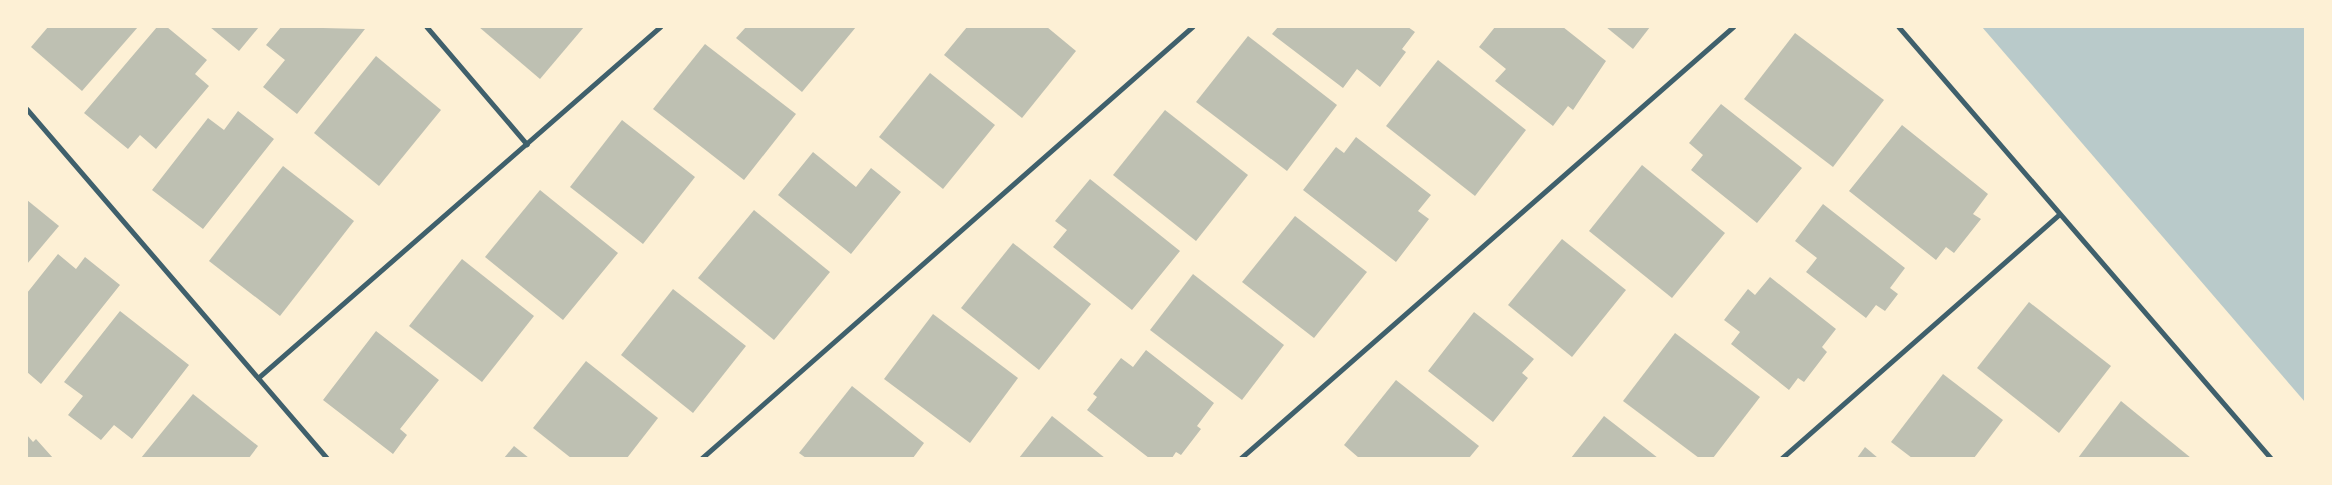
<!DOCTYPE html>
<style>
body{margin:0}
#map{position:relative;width:2332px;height:485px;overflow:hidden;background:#fdf0d5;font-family:"Source Sans 3",sans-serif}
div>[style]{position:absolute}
.green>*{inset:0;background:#b9caca}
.building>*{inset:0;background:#bec0b2}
.service>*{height:4.5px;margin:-2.25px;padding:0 2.25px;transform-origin:2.25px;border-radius:2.25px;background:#3f606c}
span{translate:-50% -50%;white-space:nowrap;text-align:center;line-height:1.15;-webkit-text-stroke:5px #fdf0d5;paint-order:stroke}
.frame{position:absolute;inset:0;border:28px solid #fdf0d5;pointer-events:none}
</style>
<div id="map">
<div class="green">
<div style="clip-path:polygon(1982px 27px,2305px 27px,2305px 402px)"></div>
</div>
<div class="building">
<div style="clip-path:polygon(48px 27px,138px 27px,82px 91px,31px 47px)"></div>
<div style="clip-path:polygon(157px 27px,167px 27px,207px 60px,195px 74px,209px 86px,156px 149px,140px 135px,128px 149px,84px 113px)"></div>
<div style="clip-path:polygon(210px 27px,259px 27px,239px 51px)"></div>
<div style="clip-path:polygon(281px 27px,365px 29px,297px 114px,263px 87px,285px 60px,266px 45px)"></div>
<div style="clip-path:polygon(479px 27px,584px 27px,540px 79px)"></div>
<div style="clip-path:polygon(746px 27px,856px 27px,802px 92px,736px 38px)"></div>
<div style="clip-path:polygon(967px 27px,1047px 27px,1076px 51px,1022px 118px,944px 55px)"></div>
<div style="clip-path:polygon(1278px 27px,1408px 27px,1415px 32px,1402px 49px,1406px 52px,1380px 87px,1357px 69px,1343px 88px,1272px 34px)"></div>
<div style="clip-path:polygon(1495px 27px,1563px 27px,1606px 61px,1573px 110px,1568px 106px,1553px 126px,1495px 81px,1506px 69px,1479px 47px)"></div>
<div style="clip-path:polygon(1606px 27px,1650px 27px,1633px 49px)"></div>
<div style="clip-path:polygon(1795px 33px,1884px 100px,1833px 167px,1744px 99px)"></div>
<div style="clip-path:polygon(1248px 36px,1337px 105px,1287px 171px,1196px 102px)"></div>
<div style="clip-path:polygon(705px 44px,796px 114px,744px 180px,653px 109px)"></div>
<div style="clip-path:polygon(376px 56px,441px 110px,379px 186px,314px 133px)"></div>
<div style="clip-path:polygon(1438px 60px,1526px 130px,1475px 196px,1386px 126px)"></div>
<div style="clip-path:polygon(930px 73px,995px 125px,943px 189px,879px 137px)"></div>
<div style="clip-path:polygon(1721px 104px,1802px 168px,1757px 223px,1691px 170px,1703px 155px,1689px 143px)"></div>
<div style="clip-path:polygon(1165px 110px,1248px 175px,1196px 241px,1113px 175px)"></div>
<div style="clip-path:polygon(238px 111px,274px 139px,203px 229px,152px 190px,208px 118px,224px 130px)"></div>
<div style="clip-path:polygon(622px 120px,695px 177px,643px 244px,570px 187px)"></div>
<div style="clip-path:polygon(1902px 125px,1988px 194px,1973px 214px,1981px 219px,1954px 253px,1946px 247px,1936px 260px,1849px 191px)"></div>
<div style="clip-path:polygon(1356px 137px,1431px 195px,1418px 211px,1429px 219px,1396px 262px,1303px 190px,1336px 147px,1344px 153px)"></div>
<div style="clip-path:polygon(813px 152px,856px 187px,871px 168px,901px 192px,851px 254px,778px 195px)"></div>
<div style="clip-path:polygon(1642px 165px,1725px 233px,1672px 298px,1589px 231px)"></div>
<div style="clip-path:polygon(283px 166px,354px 221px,280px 316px,209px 261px)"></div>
<div style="clip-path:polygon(1090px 179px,1180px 251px,1132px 310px,1053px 247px,1067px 230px,1055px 221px)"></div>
<div style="clip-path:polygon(540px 190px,618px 253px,563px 320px,485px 257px)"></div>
<div style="clip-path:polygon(27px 200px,59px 226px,27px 264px)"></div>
<div style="clip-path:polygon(1823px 204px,1905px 268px,1890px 288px,1898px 294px,1885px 311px,1876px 305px,1866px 318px,1806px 272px,1817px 258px,1795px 241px)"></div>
<div style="clip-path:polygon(754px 210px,830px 272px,774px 340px,698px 278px)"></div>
<div style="clip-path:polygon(1295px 216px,1367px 272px,1314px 338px,1242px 282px)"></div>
<div style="clip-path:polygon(1562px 239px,1626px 290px,1572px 357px,1508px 305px)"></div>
<div style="clip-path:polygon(1013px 243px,1091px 304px,1039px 370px,961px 308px)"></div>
<div style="clip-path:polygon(58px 254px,76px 269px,85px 257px,120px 285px,41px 384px,27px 372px,27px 293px)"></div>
<div style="clip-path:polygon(462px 259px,534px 316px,482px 382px,409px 326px)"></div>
<div style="clip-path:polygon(1193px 274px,1284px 345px,1242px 400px,1150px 330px)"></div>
<div style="clip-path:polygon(1770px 277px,1836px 329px,1822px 347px,1827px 352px,1804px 382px,1798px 378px,1789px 390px,1731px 344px,1740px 332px,1724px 320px,1748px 289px,1755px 295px)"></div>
<div style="clip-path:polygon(673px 289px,746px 346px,693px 413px,621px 355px)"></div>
<div style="clip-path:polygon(2029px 302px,2111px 366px,2059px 433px,1977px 368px)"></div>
<div style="clip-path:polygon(120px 311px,189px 365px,132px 439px,114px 425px,101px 440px,68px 415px,83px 396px,64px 382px)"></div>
<div style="clip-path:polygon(1474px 312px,1534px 359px,1522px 373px,1528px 378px,1493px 422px,1428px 371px)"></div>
<div style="clip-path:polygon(933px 314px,1018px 378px,970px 443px,884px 379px)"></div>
<div style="clip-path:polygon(376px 331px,439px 380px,400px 429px,407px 435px,393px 454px,323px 400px)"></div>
<div style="clip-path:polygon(1675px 333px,1760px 397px,1713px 458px,1699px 458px,1623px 401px)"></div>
<div style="clip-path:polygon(1146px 350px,1214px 403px,1197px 426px,1201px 429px,1181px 455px,1176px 452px,1172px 458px,1149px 458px,1087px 410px,1097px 397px,1093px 394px,1121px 358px,1133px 367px)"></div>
<div style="clip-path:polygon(586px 361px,658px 418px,627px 458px,571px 458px,533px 428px)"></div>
<div style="clip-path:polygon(1943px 374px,2003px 420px,1974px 458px,1912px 458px,1891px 442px)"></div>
<div style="clip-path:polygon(1396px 380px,1479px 446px,1469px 458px,1359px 458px,1344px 445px)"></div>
<div style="clip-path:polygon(852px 386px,924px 443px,913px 458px,806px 458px,799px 453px)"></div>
<div style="clip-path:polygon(193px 394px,258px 446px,249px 458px,141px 458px)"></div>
<div style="clip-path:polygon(2121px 401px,2191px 458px,2078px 458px)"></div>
<div style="clip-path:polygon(1052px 416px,1105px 458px,1019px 458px)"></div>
<div style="clip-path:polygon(1604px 416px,1658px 458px,1571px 458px)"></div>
<div style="clip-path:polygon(27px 435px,33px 442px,36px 439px,53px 458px,27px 458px)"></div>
<div style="clip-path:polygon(514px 446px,529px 458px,504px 458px)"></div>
<div style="clip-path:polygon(1865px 447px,1878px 458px,1857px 458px)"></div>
</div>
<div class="service">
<div style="left:427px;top:27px;width:154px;rotate:49.5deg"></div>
<div style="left:1899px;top:27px;width:569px;rotate:49.2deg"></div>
<div style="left:27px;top:109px;width:460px;rotate:49.3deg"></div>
<div style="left:258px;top:378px;width:534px;rotate:-41.13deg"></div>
<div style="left:702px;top:458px;width:653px;rotate:-41.33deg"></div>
<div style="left:1241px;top:458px;width:654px;rotate:-41.22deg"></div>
<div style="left:1782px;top:458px;width:368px;rotate:-41.3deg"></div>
</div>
<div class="frame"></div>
</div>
